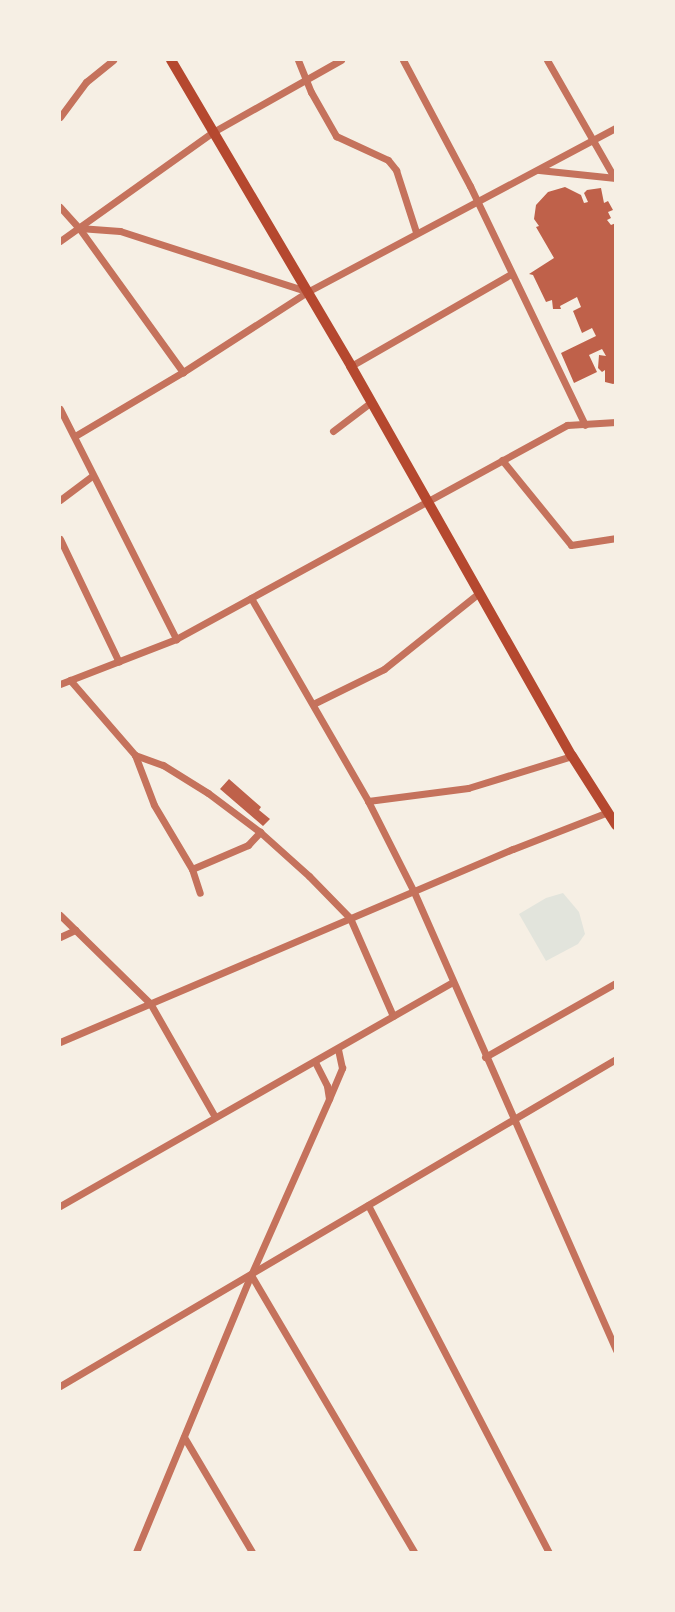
<!DOCTYPE html>
<style>
body{margin:0}
#map{position:relative;width:675px;height:1612px;overflow:hidden;background:#f6efe4;font-family:"Libre Baskerville",serif}
div>[style]{position:absolute}
.green>*{inset:0;background:#e2e4dc}
.building>*{inset:0;background:#bf614a}
.minor>*{height:7px;margin:-3.5px;padding:0 3.5px;transform-origin:3.5px;border-radius:3.5px;background:#c5725c}
.secondary>*{height:10px;margin:-5px;padding:0 5px;transform-origin:5px;border-radius:5px;background:#b5482f}
span{translate:-50% -50%;white-space:nowrap;text-align:center;line-height:1.15;-webkit-text-stroke:6px #f6efe4;paint-order:stroke}
.frame{position:absolute;inset:0;border:61px solid #f6efe4;pointer-events:none}
</style>
<div id="map">
<div class="green">
<div style="clip-path:polygon(563px 893px,579px 912px,585px 934px,578px 944px,546px 961px,519px 914px,546px 898px)"></div>
</div>
<div class="building">
<div style="clip-path:polygon(565px 187px,581px 195px,584px 203px,588px 202px,584px 193px,587px 190px,601px 188px,604px 203px,608px 201px,613px 210px,608px 212px,611px 218px,607px 220px,611px 225px,616px 223px,616px 383px,613px 384px,605px 382px,605px 370px,602px 372px,598px 368px,599px 355px,606px 356px,602px 349px,589px 355px,597px 372px,574px 383px,561px 353px,596px 336px,592px 328px,582px 333px,573px 311px,581px 307px,577px 297px,560px 306px,561px 309px,553px 309px,552px 300px,546px 302px,533px 275px,529px 274px,554px 258px,536px 227px,539px 226px,534px 219px,536px 205px,548px 192px)"></div>
<div style="clip-path:polygon(229px 779px,261px 807px,259px 810px,270px 819px,263px 826px,220px 789px)"></div>
</div>
<div class="minor">
<div style="left:298px;top:60px;width:35px;rotate:68deg"></div>
<div style="left:311px;top:92px;width:51px;rotate:60.4deg"></div>
<div style="left:336px;top:136px;width:57px;rotate:24.8deg"></div>
<div style="left:388px;top:160px;width:13px;rotate:51deg"></div>
<div style="left:396px;top:170px;width:65px;rotate:72.1deg"></div>
<div style="left:403px;top:60px;width:143px;rotate:62deg"></div>
<div style="left:470px;top:186px;width:265px;rotate:64.3deg"></div>
<div style="left:547px;top:60px;width:135px;rotate:60.2deg"></div>
<div style="left:60px;top:117px;width:44px;rotate:-53.4deg"></div>
<div style="left:86px;top:82px;width:35px;rotate:-39deg"></div>
<div style="left:539px;top:170px;width:77px;rotate:5.9deg"></div>
<div style="left:60px;top:207px;width:28px;rotate:48deg"></div>
<div style="left:79px;top:228px;width:178px;rotate:54.2deg"></div>
<div style="left:79px;top:228px;width:41px;rotate:4.2deg"></div>
<div style="left:120px;top:231px;width:195px;rotate:17.9deg"></div>
<div style="left:60px;top:241px;width:188px;rotate:-35.5deg"></div>
<div style="left:213px;top:132px;width:147px;rotate:-29.4deg"></div>
<div style="left:351px;top:366px;width:185px;rotate:-29.9deg"></div>
<div style="left:60px;top:409px;width:258px;rotate:63.2deg"></div>
<div style="left:333px;top:431px;width:48px;rotate:-37.3deg"></div>
<div style="left:75px;top:436px;width:126px;rotate:-30.7deg"></div>
<div style="left:183px;top:372px;width:148px;rotate:-32.8deg"></div>
<div style="left:307px;top:292px;width:350px;rotate:-28deg"></div>
<div style="left:502px;top:460px;width:109px;rotate:50.9deg"></div>
<div style="left:571px;top:545px;width:46px;rotate:-8.8deg"></div>
<div style="left:60px;top:500px;width:40px;rotate:-37deg"></div>
<div style="left:60px;top:539px;width:136px;rotate:64.4deg"></div>
<div style="left:251px;top:598px;width:234px;rotate:60deg"></div>
<div style="left:368px;top:801px;width:102px;rotate:63.2deg"></div>
<div style="left:414px;top:892px;width:501px;rotate:66.2deg"></div>
<div style="left:70px;top:680px;width:99px;rotate:49.1deg"></div>
<div style="left:135px;top:755px;width:53px;rotate:69.2deg"></div>
<div style="left:154px;top:805px;width:74px;rotate:59.3deg"></div>
<div style="left:192px;top:869px;width:25px;rotate:72deg"></div>
<div style="left:60px;top:684px;width:124px;rotate:-21.2deg"></div>
<div style="left:176px;top:639px;width:446px;rotate:-28.7deg"></div>
<div style="left:567px;top:425px;width:49px;rotate:-3.5deg"></div>
<div style="left:313px;top:704px;width:79px;rotate:-26.2deg"></div>
<div style="left:384px;top:669px;width:122px;rotate:-38.7deg"></div>
<div style="left:135px;top:755px;width:30px;rotate:20deg"></div>
<div style="left:163px;top:765px;width:53px;rotate:31.9deg"></div>
<div style="left:208px;top:793px;width:65px;rotate:36.9deg"></div>
<div style="left:260px;top:832px;width:66px;rotate:41.9deg"></div>
<div style="left:309px;top:876px;width:59px;rotate:45.7deg"></div>
<div style="left:350px;top:918px;width:107px;rotate:66.3deg"></div>
<div style="left:368px;top:801px;width:101px;rotate:-7.4deg"></div>
<div style="left:468px;top:788px;width:109px;rotate:-17.1deg"></div>
<div style="left:192px;top:869px;width:61px;rotate:-23.2deg"></div>
<div style="left:248px;top:845px;width:18px;rotate:-47deg"></div>
<div style="left:60px;top:915px;width:126px;rotate:44.4deg"></div>
<div style="left:150px;top:1003px;width:131px;rotate:60.3deg"></div>
<div style="left:60px;top:937px;width:17px;rotate:-25deg"></div>
<div style="left:60px;top:1042px;width:492px;rotate:-23.1deg"></div>
<div style="left:513px;top:849px;width:102px;rotate:-21.3deg"></div>
<div style="left:485px;top:1057px;width:150px;rotate:-29.5deg"></div>
<div style="left:315px;top:1062px;width:27px;rotate:63deg"></div>
<div style="left:327px;top:1086px;width:12px;rotate:81deg"></div>
<div style="left:368px;top:1205px;width:391px;rotate:62.5deg"></div>
<div style="left:60px;top:1206px;width:452px;rotate:-29.7deg"></div>
<div style="left:251px;top:1275px;width:321px;rotate:59.5deg"></div>
<div style="left:60px;top:1386px;width:645px;rotate:-30.46deg"></div>
<div style="left:184px;top:1437px;width:134px;rotate:59.4deg"></div>
<div style="left:136px;top:1552px;width:300px;rotate:-67.5deg"></div>
<div style="left:251px;top:1275px;width:193px;rotate:-66.1deg"></div>
<div style="left:329px;top:1099px;width:34px;rotate:-67deg"></div>
<div style="left:342px;top:1068px;width:19px;rotate:-102deg"></div>
</div>
<div class="secondary">
<div style="left:171px;top:60px;width:355px;rotate:59.5deg"></div>
<div style="left:351px;top:366px;width:448px;rotate:60.5deg"></div>
<div style="left:572px;top:756px;width:82px;rotate:57.5deg"></div>
</div>
<div class="frame"></div>
</div>
